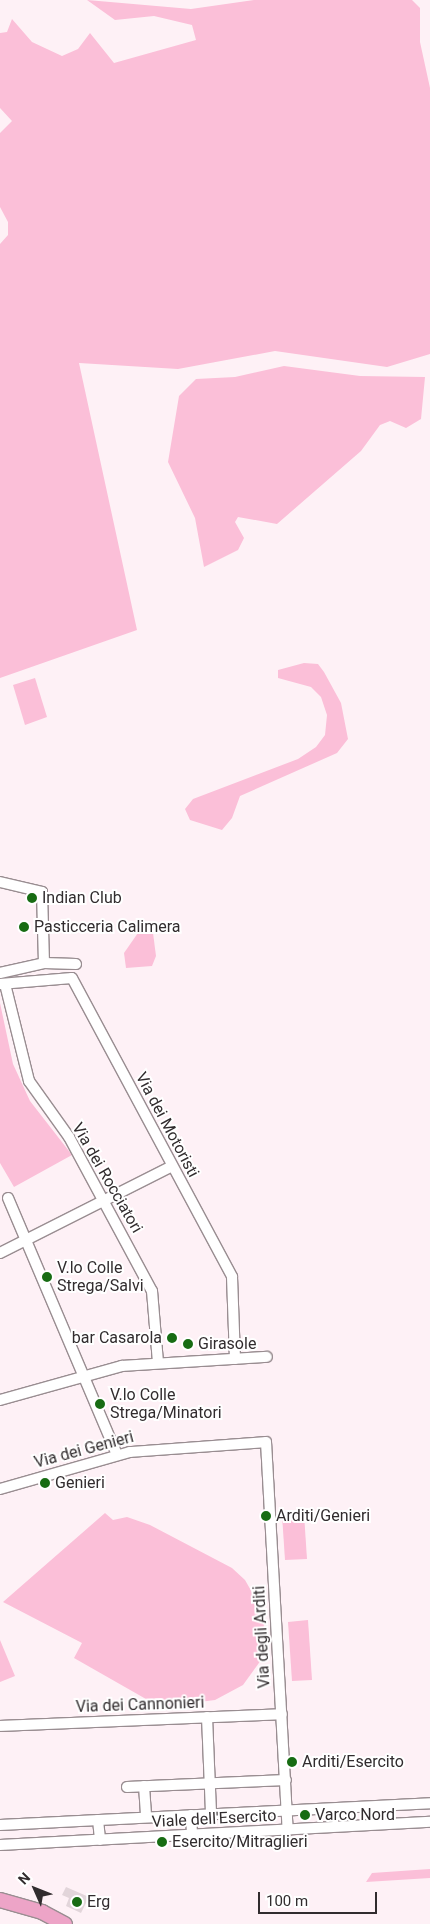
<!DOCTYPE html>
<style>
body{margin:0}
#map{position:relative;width:430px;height:1924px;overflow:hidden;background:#fef1f6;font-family:Roboto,sans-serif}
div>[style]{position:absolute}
.green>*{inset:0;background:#fbbfd8}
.building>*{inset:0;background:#e2d5da}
.roads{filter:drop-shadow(1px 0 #998d91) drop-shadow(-1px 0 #998d91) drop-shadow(0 1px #998d91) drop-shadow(0 -1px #998d91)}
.minor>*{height:10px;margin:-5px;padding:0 5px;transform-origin:5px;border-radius:5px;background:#fff}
.major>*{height:14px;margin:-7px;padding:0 7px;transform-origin:7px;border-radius:7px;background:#eda4c7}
.dots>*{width:14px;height:14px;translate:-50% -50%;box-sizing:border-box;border:2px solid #fff;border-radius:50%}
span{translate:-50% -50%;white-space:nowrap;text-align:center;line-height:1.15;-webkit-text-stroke:4px #fff;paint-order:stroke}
.poi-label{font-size:16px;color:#312c2e}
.left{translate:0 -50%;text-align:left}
.right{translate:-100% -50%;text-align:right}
.street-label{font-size:16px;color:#312c2e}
.north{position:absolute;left:10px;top:1864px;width:50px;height:50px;-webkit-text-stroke:4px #fff;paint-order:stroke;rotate:314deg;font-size:14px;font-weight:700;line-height:20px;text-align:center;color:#312c2e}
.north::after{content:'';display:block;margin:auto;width:18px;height:22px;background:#312c2e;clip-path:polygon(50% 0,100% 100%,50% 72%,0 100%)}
.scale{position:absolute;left:258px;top:1892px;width:119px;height:22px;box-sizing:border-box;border:2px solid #312c2e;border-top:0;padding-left:6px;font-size:15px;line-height:18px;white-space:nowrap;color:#312c2e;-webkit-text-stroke:4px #fff;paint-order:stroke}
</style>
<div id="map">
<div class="green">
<div style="clip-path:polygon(87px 0,191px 9px,254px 0,412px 0,420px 8px,420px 42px,430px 88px,430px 354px,387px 367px,275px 351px,178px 369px,79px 363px,137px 630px,0 678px,0 244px,8px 235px,8px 222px,0 207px,0 133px,12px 121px,0 108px,0 33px,7px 32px,12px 19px,32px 42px,62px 56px,78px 49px,90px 33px,114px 63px,196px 40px,192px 25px,154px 16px,115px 20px)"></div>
<div style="clip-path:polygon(284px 366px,360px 376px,425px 377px,421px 419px,406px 428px,390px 421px,380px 425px,361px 451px,277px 524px,238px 517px,235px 522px,244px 538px,238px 550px,204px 567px,195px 518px,168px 462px,179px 396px,196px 379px,235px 377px)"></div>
<div style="clip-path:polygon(304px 663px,318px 664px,324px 672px,341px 703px,348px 739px,337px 753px,240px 796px,232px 818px,222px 830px,190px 820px,185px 809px,193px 799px,298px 759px,316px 747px,325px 735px,327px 715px,321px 697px,311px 687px,278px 678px,278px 670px)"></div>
<div style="clip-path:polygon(35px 678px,47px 717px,25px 725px,13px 685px)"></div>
<div style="clip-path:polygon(140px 930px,153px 933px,156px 956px,152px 966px,126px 968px,124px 953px)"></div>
<div style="clip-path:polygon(0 1003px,13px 1064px,30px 1101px,72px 1155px,14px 1187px,0 1163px)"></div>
<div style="clip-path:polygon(105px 1513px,113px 1520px,127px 1517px,150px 1525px,232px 1568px,245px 1580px,261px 1608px,266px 1640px,264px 1656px,243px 1685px,215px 1700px,160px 1707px,74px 1658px,82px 1643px,3px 1602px)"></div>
<div style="clip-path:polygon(304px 1514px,307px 1559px,285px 1560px,282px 1515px)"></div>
<div style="clip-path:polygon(308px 1620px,312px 1680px,292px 1681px,288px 1622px)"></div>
<div style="clip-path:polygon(0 1640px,15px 1676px,0 1682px)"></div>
<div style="clip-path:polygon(430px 1869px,430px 1878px,366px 1882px,372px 1873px)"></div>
</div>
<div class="building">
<div style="clip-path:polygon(66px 1887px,89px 1897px,81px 1913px,66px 1906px,69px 1898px,62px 1895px)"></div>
</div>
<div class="roads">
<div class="minor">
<div style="left:0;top:882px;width:43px;rotate:13.4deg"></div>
<div style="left:42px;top:892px;width:71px;rotate:88.4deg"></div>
<div style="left:44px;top:963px;width:32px;rotate:2deg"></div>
<div style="left:0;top:973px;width:45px;rotate:-12.8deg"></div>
<div style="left:0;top:984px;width:72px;rotate:-4.8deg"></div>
<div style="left:72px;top:978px;width:339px;rotate:61.8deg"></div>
<div style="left:232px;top:1277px;width:82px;rotate:87.9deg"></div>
<div style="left:5px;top:984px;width:100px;rotate:76.1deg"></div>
<div style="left:29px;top:1081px;width:69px;rotate:54.5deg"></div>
<div style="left:69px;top:1137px;width:175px;rotate:61.7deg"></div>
<div style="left:152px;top:1291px;width:72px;rotate:85.2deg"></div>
<div style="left:8px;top:1198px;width:279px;rotate:67deg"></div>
<div style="left:0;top:1253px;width:193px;rotate:-26.8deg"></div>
<div style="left:0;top:1400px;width:127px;rotate:-15.6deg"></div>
<div style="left:122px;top:1366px;width:145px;rotate:-3.6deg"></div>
<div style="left:0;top:1489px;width:135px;rotate:-15.9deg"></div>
<div style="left:130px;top:1452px;width:136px;rotate:-4.2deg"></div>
<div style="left:266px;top:1442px;width:389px;rotate:86.8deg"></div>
<div style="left:207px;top:1717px;width:97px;rotate:87.6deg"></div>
<div style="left:0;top:1726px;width:282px;rotate:-2.4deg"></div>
<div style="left:144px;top:1786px;width:31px;rotate:86deg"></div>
<div style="left:127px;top:1787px;width:159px;rotate:-2.5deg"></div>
<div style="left:191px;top:1815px;width:20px;rotate:87deg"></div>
<div style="left:98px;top:1820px;width:20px;rotate:84deg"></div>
<div style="left:0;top:1825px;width:431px;rotate:-2.9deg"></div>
<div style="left:0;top:1845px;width:431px;rotate:-3.1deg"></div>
</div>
<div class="major">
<div style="left:0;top:1900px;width:44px;rotate:15.9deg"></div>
<div style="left:42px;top:1912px;width:26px;rotate:28deg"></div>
</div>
</div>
<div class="dots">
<div style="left:32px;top:898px;background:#176c13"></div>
<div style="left:24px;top:927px;background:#176c13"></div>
<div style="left:47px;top:1277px;background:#176c13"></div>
<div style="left:172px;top:1338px;background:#176c13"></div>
<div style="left:188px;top:1344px;background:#176c13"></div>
<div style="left:100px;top:1404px;background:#176c13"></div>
<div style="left:45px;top:1483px;background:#176c13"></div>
<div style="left:266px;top:1516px;background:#176c13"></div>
<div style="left:292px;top:1762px;background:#176c13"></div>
<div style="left:305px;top:1815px;background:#176c13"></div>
<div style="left:162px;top:1842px;background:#176c13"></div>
<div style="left:77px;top:1902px;background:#176c13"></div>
</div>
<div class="poi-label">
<span class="left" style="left:42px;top:898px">Indian Club</span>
<span class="left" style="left:34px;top:927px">Pasticceria Calimera</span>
<span class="left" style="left:57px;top:1277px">V.lo Colle<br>Strega/Salvi</span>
<span class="right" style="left:162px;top:1338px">bar Casarola</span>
<span class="left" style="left:198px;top:1344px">Girasole</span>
<span class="left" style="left:110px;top:1404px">V.lo Colle<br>Strega/Minatori</span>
<span class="left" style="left:55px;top:1483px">Genieri</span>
<span class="left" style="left:276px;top:1516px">Arditi/Genieri</span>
<span class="left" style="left:302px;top:1762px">Arditi/Esercito</span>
<span class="left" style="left:315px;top:1815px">Varco Nord</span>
<span class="left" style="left:172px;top:1842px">Esercito/Mitraglieri</span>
<span class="left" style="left:87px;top:1902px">Erg</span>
</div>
<div class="street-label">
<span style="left:167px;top:1125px;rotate:62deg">Via dei Motoristi</span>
<span style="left:107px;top:1178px;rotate:60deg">Via dei Rocciatori</span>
<span style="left:84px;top:1450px;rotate:-15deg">Via dei Genieri</span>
<span style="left:262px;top:1637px;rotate:-93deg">Via degli Arditi</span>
<span style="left:140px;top:1705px;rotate:-2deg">Via dei Cannonieri</span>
<span style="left:214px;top:1819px;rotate:-3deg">Viale dell'Esercito</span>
</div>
<div class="north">N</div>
<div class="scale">100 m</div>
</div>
